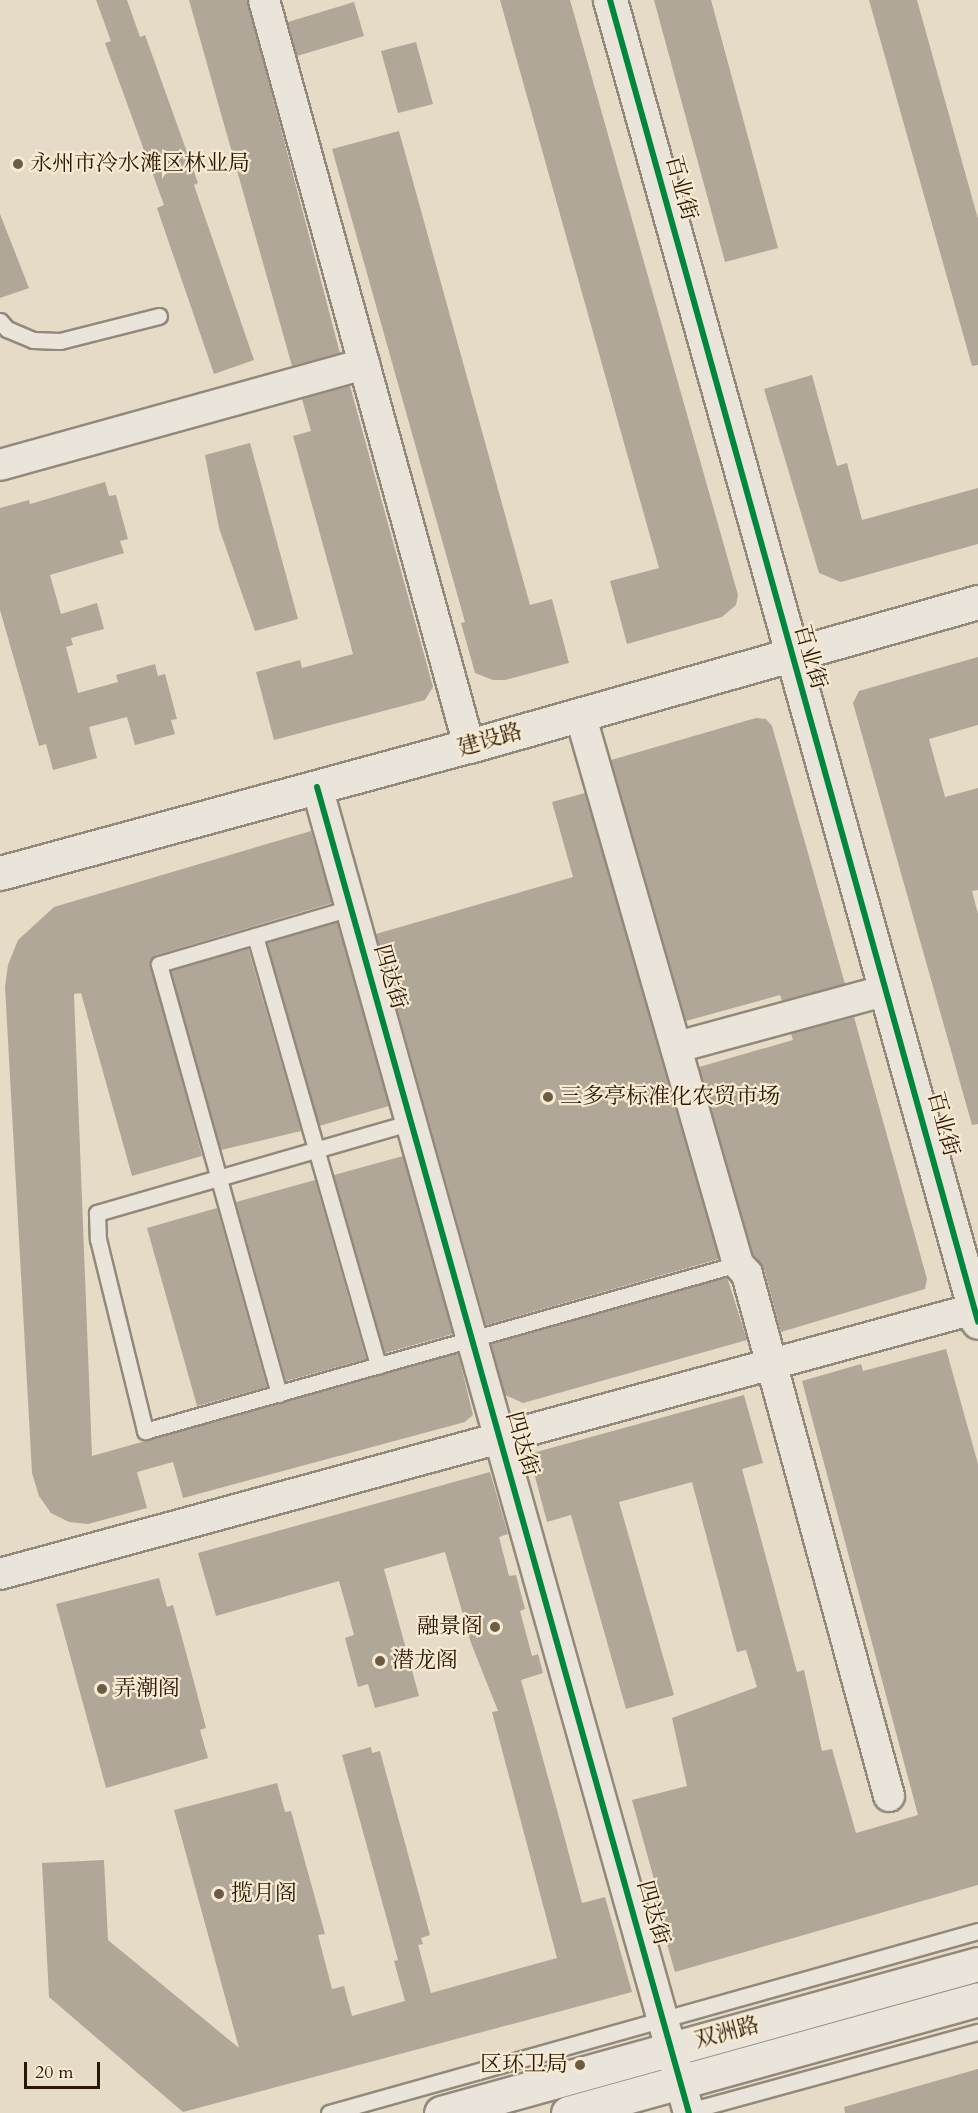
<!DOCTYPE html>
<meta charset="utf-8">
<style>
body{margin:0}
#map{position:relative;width:978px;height:2113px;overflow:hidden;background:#e6dbc7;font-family:Cardo,"Noto Serif SC",serif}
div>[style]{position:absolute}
.building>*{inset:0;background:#b0a798}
.roads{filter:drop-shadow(2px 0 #92897b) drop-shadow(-2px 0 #92897b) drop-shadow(0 2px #92897b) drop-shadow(0 -2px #92897b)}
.lane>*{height:15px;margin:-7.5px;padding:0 7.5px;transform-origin:7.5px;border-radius:7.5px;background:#eae4db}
.street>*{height:30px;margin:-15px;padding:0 15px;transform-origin:15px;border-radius:15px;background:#eae4db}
.secondary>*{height:33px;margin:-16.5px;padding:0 16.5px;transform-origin:16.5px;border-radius:16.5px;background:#eae4db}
.cycleway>*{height:6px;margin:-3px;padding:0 3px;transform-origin:3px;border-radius:3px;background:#00873e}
.dots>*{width:16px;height:16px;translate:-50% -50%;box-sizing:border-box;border:3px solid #f7ead2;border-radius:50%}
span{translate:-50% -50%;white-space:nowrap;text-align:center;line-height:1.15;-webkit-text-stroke:4.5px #f7ead2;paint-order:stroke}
.poi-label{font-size:22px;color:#2a1700}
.left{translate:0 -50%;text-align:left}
.right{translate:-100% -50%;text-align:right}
.street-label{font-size:22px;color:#2a1700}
.scale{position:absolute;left:24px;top:2062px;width:76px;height:27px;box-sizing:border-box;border:3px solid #2a1700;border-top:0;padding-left:8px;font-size:18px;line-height:21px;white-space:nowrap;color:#2a1700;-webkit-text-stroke:4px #f7ead2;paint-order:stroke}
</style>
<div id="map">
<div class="building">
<div style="clip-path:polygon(96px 0,127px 0,140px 37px,145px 35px,198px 183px,194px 185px,254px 360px,214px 374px,157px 208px,164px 205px,105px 43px,111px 41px)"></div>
<div style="clip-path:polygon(189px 0,247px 0,340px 353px,292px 366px)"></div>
<div style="clip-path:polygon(500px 0,570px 0,738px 595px,736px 605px,722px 617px,627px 644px,610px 581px,659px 568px)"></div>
<div style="clip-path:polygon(654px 0,711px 0,778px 248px,725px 262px)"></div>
<div style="clip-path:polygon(869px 0,917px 0,978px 219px,978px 365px,972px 366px)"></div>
<div style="clip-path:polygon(354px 2px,364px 36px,297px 56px,288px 22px)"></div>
<div style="clip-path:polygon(416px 42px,433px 104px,398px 113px,381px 51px)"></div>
<div style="clip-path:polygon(399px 131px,530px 605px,552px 599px,569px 663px,505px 680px,493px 680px,475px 673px,461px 623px,465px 622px,332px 149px)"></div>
<div style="clip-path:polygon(0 214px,29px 288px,0 298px)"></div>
<div style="clip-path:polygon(812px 375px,837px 466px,847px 463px,862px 520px,978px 488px,978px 544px,841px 582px,819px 573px,764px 389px)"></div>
<div style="clip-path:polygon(350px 386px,433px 687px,425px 700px,274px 740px,256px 672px,300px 660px,302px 668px,353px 654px,293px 436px,311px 431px,302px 399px)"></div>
<div style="clip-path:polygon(250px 443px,298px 619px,255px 631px,219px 528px,205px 455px)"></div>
<div style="clip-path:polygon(105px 482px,109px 496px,116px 495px,128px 539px,120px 541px,124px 553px,50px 575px,61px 614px,97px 603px,104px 629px,71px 638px,73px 645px,66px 647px,78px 693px,118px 682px,116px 675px,155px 664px,158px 676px,165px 674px,177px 719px,171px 720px,175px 734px,135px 745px,127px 717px,89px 727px,97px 758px,53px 770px,46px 744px,39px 746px,0 610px,0 508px,29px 500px,30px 504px)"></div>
<div style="clip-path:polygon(978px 657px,978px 725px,929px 739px,945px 797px,978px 788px,978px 890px,972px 891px,978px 914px,978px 1124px,972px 1125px,853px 703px,859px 691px)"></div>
<div style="clip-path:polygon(756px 718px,766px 719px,772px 726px,845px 984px,782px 1001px,780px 995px,686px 1021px,611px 760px)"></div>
<div style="clip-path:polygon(585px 793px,719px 1259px,486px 1325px,376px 934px,573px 877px,552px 802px)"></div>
<div style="clip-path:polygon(311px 831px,332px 903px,156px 955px,150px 961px,202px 1156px,132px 1176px,81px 993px,74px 994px,92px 1456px,458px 1353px,473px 1415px,465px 1422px,183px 1498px,173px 1462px,137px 1472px,147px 1508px,88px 1524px,69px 1522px,51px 1513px,39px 1496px,32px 1473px,5px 987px,8px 965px,18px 940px,54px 907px)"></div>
<div style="clip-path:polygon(337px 922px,389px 1106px,319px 1126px,267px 943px)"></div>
<div style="clip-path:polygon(248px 948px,301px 1131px,221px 1150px,171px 971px)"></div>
<div style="clip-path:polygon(854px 1017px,927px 1279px,925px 1289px,781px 1332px,764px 1269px,753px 1255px,699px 1067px,793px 1040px,791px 1034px)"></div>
<div style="clip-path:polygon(403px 1156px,453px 1334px,385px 1353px,334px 1175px)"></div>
<div style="clip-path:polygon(315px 1180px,366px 1359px,286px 1381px,236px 1202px)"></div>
<div style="clip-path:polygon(217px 1208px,267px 1387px,197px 1406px,147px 1228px)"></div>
<div style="clip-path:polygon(727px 1277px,747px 1340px,523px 1403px,505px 1395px,491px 1344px)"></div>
<div style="clip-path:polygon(946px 1349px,978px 1464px,978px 1885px,675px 1972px,652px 1892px,657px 1890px,632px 1800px,687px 1786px,672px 1718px,757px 1687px,746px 1650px,737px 1652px,692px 1482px,619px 1502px,674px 1695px,626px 1709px,571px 1515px,547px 1522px,529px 1454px,744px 1395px,763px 1463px,742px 1469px,797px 1672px,804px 1670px,822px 1751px,832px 1749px,856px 1833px,918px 1815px,802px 1381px,861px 1364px,863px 1371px)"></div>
<div style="clip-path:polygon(490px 1472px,508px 1534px,499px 1537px,509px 1576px,516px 1575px,525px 1609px,520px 1611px,532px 1656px,538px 1654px,543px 1673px,521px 1680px,559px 1817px,582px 1903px,605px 1897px,632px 1992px,183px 2112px,49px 1997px,42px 1863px,104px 1860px,108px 1940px,239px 2048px,174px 1810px,277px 1783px,285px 1812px,291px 1811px,325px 1934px,318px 1935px,332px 1989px,344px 1986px,352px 2016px,405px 2001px,394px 1961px,398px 1960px,342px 1755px,371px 1747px,372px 1753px,380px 1751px,430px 1935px,421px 1938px,423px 1944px,418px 1945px,431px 1993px,557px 1958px,492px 1712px,498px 1711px,471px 1643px,445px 1552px,384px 1569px,419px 1696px,375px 1708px,368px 1684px,358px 1687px,345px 1638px,354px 1635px,339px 1581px,216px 1616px,198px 1553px)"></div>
<div style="clip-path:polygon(159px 1578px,167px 1607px,173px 1605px,194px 1682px,206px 1728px,200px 1730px,208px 1758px,106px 1788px,56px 1604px)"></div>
<div style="clip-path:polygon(978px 2069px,978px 2113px,845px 2113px,844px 2107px)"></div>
</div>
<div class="roads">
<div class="lane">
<div style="left:0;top:321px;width:11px;rotate:49deg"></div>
<div style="left:7px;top:329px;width:28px;rotate:23deg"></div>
<div style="left:33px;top:340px;width:27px;rotate:2deg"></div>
<div style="left:60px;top:341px;width:102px;rotate:-14.2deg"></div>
<div style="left:255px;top:936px;width:447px;rotate:74deg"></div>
<div style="left:412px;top:1122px;width:328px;rotate:163.9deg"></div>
<div style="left:97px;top:1213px;width:26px;rotate:88deg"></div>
<div style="left:98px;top:1239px;width:198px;rotate:76.2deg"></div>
<div style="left:145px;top:1431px;width:616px;rotate:-15.73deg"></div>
<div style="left:279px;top:1394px;width:446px;rotate:-105.6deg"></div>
<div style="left:159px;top:964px;width:200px;rotate:-16.3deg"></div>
<div style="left:685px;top:2112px;width:304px;rotate:-15.3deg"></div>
<div style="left:329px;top:2113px;width:674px;rotate:-15.67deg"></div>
</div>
<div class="street">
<div style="left:264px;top:0;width:774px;rotate:74.63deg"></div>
<div style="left:0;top:465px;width:378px;rotate:-15.5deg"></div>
<div style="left:580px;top:714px;width:572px;rotate:73.97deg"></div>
<div style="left:738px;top:1264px;width:13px;rotate:48deg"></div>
<div style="left:747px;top:1274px;width:541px;rotate:74.78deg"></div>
<div style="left:317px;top:787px;width:1377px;rotate:74.33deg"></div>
<div style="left:677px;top:1047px;width:218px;rotate:-15.2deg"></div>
<div style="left:0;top:1574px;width:1009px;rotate:-15.22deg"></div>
</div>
<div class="secondary">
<div style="left:610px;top:0;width:1372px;rotate:74.44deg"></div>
<div style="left:0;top:873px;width:486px;rotate:-15.2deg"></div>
<div style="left:469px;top:746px;width:529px;rotate:-15.8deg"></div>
<div style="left:441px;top:2113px;width:557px;rotate:-15.51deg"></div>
<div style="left:568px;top:2113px;width:426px;rotate:-15.5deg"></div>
</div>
</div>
<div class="cycleway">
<div style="left:610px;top:0;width:1372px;rotate:74.44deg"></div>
<div style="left:317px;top:787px;width:1377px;rotate:74.33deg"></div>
</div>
<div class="dots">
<div style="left:18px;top:164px;background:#6c5c46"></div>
<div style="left:548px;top:1097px;background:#6c5c46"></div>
<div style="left:495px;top:1627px;background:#6c5c46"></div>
<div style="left:380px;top:1661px;background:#6c5c46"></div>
<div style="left:102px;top:1689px;background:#6c5c46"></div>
<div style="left:219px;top:1894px;background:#6c5c46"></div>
<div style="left:580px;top:2065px;background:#6c5c46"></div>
</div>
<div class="poi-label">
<span class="left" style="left:30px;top:164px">永州市冷水滩区林业局</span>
<span class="left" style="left:560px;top:1097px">三多亭标准化农贸市场</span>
<span class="right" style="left:483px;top:1627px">融景阁</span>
<span class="left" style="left:392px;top:1661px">潜龙阁</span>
<span class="left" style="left:114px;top:1689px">弄潮阁</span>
<span class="left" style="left:231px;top:1894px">揽月阁</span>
<span class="right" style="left:568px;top:2065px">区环卫局</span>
</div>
<div class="street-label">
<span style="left:681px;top:188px;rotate:75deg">百业街</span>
<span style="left:810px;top:657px;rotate:74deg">百业街</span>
<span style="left:490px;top:740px;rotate:-16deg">建设路</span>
<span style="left:390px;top:977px;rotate:74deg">四达街</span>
<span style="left:943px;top:1124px;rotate:75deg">百业街</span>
<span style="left:522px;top:1444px;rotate:74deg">四达街</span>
<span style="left:653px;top:1913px;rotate:74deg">四达街</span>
<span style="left:727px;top:2033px;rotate:-15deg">双洲路</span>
</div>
<div class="scale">20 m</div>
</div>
